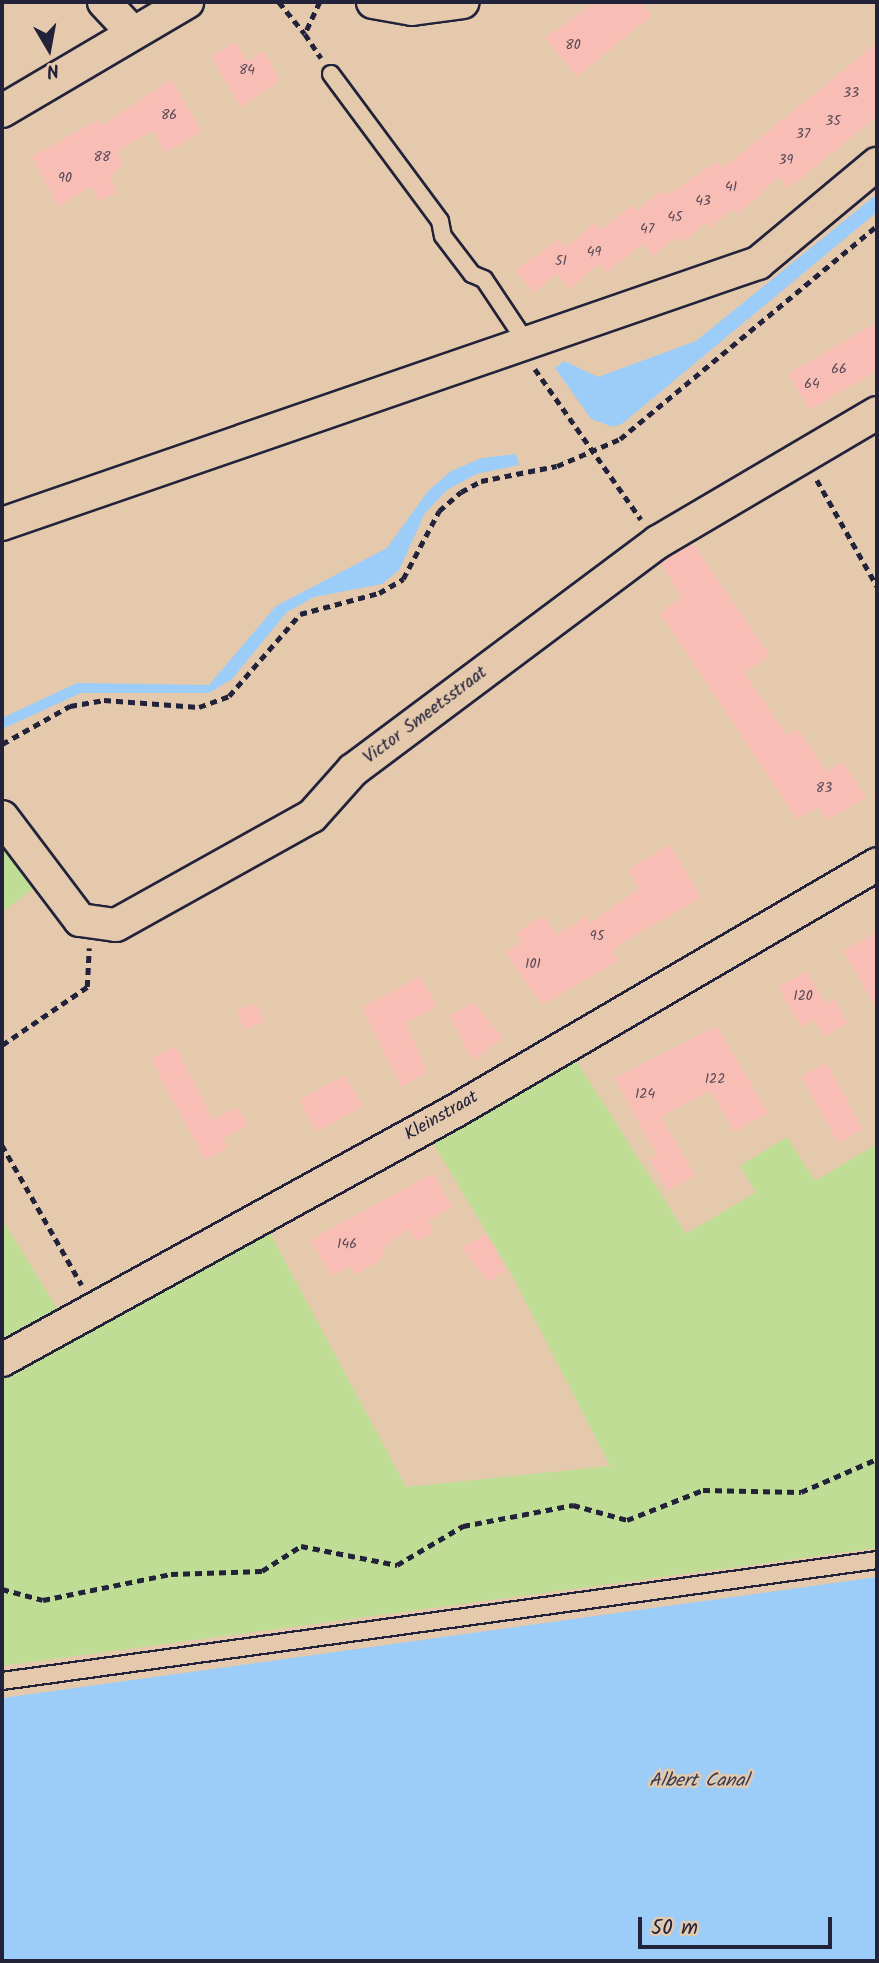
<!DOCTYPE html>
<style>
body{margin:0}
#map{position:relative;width:879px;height:1963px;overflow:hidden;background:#e5c9ac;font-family:Kalam,sans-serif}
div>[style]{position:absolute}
.green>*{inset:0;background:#c0dd95}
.water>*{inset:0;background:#9ccdf8}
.building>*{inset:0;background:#f8bdb4}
.path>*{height:4.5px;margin-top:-2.25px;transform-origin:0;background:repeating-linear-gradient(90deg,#22223b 0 7px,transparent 0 12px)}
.roads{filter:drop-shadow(2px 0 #22223b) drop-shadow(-2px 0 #22223b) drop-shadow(0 2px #22223b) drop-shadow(0 -2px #22223b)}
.lane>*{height:16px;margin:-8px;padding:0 8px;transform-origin:8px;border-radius:8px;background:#e5c9ac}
.street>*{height:32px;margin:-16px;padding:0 16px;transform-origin:16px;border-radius:16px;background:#e5c9ac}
span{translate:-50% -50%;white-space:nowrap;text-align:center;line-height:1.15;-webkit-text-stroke:5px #e5c9ac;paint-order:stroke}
.number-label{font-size:14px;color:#584959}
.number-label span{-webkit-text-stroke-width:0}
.street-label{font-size:18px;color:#22223b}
.water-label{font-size:19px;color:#343c57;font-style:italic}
.frame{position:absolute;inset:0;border:4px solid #22223b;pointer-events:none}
.north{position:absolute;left:14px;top:14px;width:70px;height:70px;-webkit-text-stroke:5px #e5c9ac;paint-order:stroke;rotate:170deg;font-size:19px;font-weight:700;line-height:28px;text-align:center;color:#22223b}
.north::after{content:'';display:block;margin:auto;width:24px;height:32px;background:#22223b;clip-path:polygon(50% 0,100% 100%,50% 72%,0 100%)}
.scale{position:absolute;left:638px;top:1917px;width:194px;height:32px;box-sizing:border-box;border:4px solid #22223b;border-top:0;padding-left:9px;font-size:21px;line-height:24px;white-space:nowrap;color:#22223b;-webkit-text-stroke:5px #e5c9ac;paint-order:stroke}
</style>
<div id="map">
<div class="green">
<div style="clip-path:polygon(2px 839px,38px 885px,2px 912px)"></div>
<div style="clip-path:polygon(574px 1057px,686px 1234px,756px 1192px,740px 1166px,787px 1137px,815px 1181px,877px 1144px,877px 1548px,2px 1666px,2px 1375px,265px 1224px,406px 1487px,610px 1466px,510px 1271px,431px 1140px)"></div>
<div style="clip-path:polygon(2px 1219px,60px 1313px,2px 1345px)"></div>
</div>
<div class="water">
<div style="clip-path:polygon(877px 194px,877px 212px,623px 423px,613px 427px,591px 419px,555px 368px,564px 361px,598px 377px,696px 341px)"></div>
<div style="clip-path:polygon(516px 454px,519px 465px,476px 474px,447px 490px,425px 513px,399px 570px,382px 584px,314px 597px,287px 612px,232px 679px,209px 693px,81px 693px,2px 729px,2px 718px,77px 683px,209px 685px,276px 606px,387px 548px,428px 491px,451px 471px,482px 458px)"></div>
<div style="clip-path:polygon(877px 1577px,877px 1961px,2px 1961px,2px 1698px)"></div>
</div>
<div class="building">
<div style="clip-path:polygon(595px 2px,641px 2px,652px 15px,577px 77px,545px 38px)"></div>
<div style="clip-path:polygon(236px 42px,247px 61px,264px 51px,280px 80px,240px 107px,211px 56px)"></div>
<div style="clip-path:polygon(877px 43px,877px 116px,788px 189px,779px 177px,738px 214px,733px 209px,710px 228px,706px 223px,682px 243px,677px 237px,653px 256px,643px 244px,606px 273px,599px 264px,569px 289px,557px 274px,533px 293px,515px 270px,559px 240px,565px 247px,595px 223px,601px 230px,632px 205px,637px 211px,661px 190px,666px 196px,717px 161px,723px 168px)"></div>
<div style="clip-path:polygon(171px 79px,202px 132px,165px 153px,153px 130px,117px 152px,123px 164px,110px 177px,117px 192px,99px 201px,92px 187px,58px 206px,32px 156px,98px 120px,101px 126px)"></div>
<div style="clip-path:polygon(877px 322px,877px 371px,809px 410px,788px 374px)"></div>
<div style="clip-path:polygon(693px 543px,770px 656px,744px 673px,787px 735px,798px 729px,826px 771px,843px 762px,866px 797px,827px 821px,818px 807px,797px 820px,660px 613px,682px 597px,661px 563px)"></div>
<div style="clip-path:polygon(670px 845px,701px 898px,620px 944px,612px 952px,618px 961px,542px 1005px,505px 952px,521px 942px,516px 932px,544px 916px,556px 935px,587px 916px,591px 923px,639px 888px,628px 869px)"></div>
<div style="clip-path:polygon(877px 932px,877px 1010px,843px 951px)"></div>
<div style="clip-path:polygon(807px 971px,825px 1003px,834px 999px,848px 1023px,824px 1037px,814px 1019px,801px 1027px,778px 987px)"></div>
<div style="clip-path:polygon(420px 976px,437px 1007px,406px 1023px,427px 1072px,401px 1087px,362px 1007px)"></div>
<div style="clip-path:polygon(474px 1002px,503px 1038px,473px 1061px,449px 1016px)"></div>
<div style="clip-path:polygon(256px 1003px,264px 1021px,245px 1030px,236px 1011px)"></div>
<div style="clip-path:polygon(717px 1026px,768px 1113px,734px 1132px,710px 1090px,661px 1117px,695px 1176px,668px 1191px,649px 1159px,657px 1155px,614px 1078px)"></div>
<div style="clip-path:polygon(175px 1046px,213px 1120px,238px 1107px,248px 1125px,223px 1138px,228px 1148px,205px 1160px,151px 1059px)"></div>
<div style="clip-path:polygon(826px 1062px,863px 1129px,838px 1143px,801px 1077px)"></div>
<div style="clip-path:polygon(345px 1075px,363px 1106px,317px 1132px,299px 1100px)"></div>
<div style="clip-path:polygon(433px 1173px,452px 1207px,428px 1221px,434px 1232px,416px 1242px,408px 1229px,384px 1247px,381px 1260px,355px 1275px,350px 1266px,332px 1277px,310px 1240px)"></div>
<div style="clip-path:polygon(486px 1234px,505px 1271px,488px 1282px,461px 1248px)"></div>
</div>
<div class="path">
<div style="left:279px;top:2px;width:41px;rotate:50.9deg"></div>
<div style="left:320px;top:2px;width:35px;rotate:115deg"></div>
<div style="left:305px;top:34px;width:29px;rotate:56deg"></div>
<div style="left:535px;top:369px;width:184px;rotate:54.8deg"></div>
<div style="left:817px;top:480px;width:122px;rotate:60.5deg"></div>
<div style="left:2px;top:744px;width:78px;rotate:-29.2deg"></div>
<div style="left:70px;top:706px;width:35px;rotate:-10deg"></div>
<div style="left:104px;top:700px;width:95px;rotate:4.2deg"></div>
<div style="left:199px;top:707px;width:32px;rotate:-20deg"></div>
<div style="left:229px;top:696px;width:108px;rotate:-49.1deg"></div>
<div style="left:300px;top:614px;width:82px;rotate:-14.9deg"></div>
<div style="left:379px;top:593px;width:28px;rotate:-30deg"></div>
<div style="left:403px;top:579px;width:77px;rotate:-62.1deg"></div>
<div style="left:439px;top:511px;width:29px;rotate:-41deg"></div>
<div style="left:461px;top:492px;width:23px;rotate:-29deg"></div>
<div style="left:481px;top:481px;width:77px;rotate:-11.2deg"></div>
<div style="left:557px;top:466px;width:69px;rotate:-23.2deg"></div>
<div style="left:620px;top:439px;width:334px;rotate:-39.7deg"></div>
<div style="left:2px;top:1045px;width:103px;rotate:-34.3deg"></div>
<div style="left:87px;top:987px;width:39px;rotate:-87deg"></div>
<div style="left:2px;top:1145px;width:161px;rotate:60.3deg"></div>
<div style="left:2px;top:1589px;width:42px;rotate:15deg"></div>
<div style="left:43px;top:1600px;width:131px;rotate:-11.5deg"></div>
<div style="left:171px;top:1574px;width:91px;rotate:-1.9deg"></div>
<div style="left:262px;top:1571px;width:46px;rotate:-32.7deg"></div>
<div style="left:301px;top:1546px;width:98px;rotate:11.2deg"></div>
<div style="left:397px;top:1565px;width:77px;rotate:-30.6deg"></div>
<div style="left:463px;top:1526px;width:112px;rotate:-10.8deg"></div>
<div style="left:573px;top:1505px;width:56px;rotate:15.5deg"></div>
<div style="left:627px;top:1520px;width:82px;rotate:-21.5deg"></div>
<div style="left:703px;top:1490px;width:98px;rotate:1.2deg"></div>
<div style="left:801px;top:1492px;width:83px;rotate:-23.5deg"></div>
</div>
<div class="roads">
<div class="lane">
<div style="left:331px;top:74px;width:183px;rotate:53.4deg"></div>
<div style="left:440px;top:221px;width:15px;rotate:79deg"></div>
<div style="left:443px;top:236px;width:48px;rotate:52.7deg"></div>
<div style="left:472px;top:274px;width:13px;rotate:23deg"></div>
<div style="left:484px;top:279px;width:76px;rotate:56.3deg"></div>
<div style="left:2px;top:1681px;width:883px;rotate:-7.87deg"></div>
</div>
<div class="street">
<div style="left:104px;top:2px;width:42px;rotate:46.9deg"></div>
<div style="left:373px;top:2px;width:40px;rotate:10deg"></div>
<div style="left:412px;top:9px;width:51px;rotate:-7.8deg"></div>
<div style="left:2px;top:111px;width:215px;rotate:-30.5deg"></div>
<div style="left:2px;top:524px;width:800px;rotate:-19.05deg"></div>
<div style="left:758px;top:263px;width:155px;rotate:-39.8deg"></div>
<div style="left:2px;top:817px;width:129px;rotate:52.9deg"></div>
<div style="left:80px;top:920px;width:36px;rotate:8deg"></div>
<div style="left:116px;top:925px;width:224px;rotate:-29.1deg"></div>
<div style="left:312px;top:816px;width:62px;rotate:-48.3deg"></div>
<div style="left:353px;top:770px;width:381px;rotate:-36.8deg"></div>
<div style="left:658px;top:542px;width:254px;rotate:-30.5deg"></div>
<div style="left:2px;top:1360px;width:517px;rotate:-28.8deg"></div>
<div style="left:455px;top:1111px;width:489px;rotate:-30.3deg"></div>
</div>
</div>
<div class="number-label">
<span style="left:573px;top:45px">80</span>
<span style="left:247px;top:70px">84</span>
<span style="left:851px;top:93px">33</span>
<span style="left:169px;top:115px">86</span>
<span style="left:833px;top:121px">35</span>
<span style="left:803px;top:134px">37</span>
<span style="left:102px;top:157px">88</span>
<span style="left:786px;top:160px">39</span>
<span style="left:65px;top:178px">90</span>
<span style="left:731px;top:187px">41</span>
<span style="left:703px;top:201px">43</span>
<span style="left:675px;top:217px">45</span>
<span style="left:647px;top:229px">47</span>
<span style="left:594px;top:252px">49</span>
<span style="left:561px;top:261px">51</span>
<span style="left:839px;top:369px">66</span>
<span style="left:812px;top:384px">64</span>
<span style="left:824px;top:788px">83</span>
<span style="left:597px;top:936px">95</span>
<span style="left:533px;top:964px">101</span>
<span style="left:803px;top:996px">120</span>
<span style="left:715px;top:1079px">122</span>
<span style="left:645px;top:1094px">124</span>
<span style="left:347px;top:1244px">146</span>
</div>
<div class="street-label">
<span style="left:426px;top:716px;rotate:-37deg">Victor Smeetsstraat</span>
<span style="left:442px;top:1117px;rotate:-30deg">Kleinstraat</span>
</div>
<div class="water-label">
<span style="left:699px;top:1782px">Albert Canal</span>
</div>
<div class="frame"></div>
<div class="north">N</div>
<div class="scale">50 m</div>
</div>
